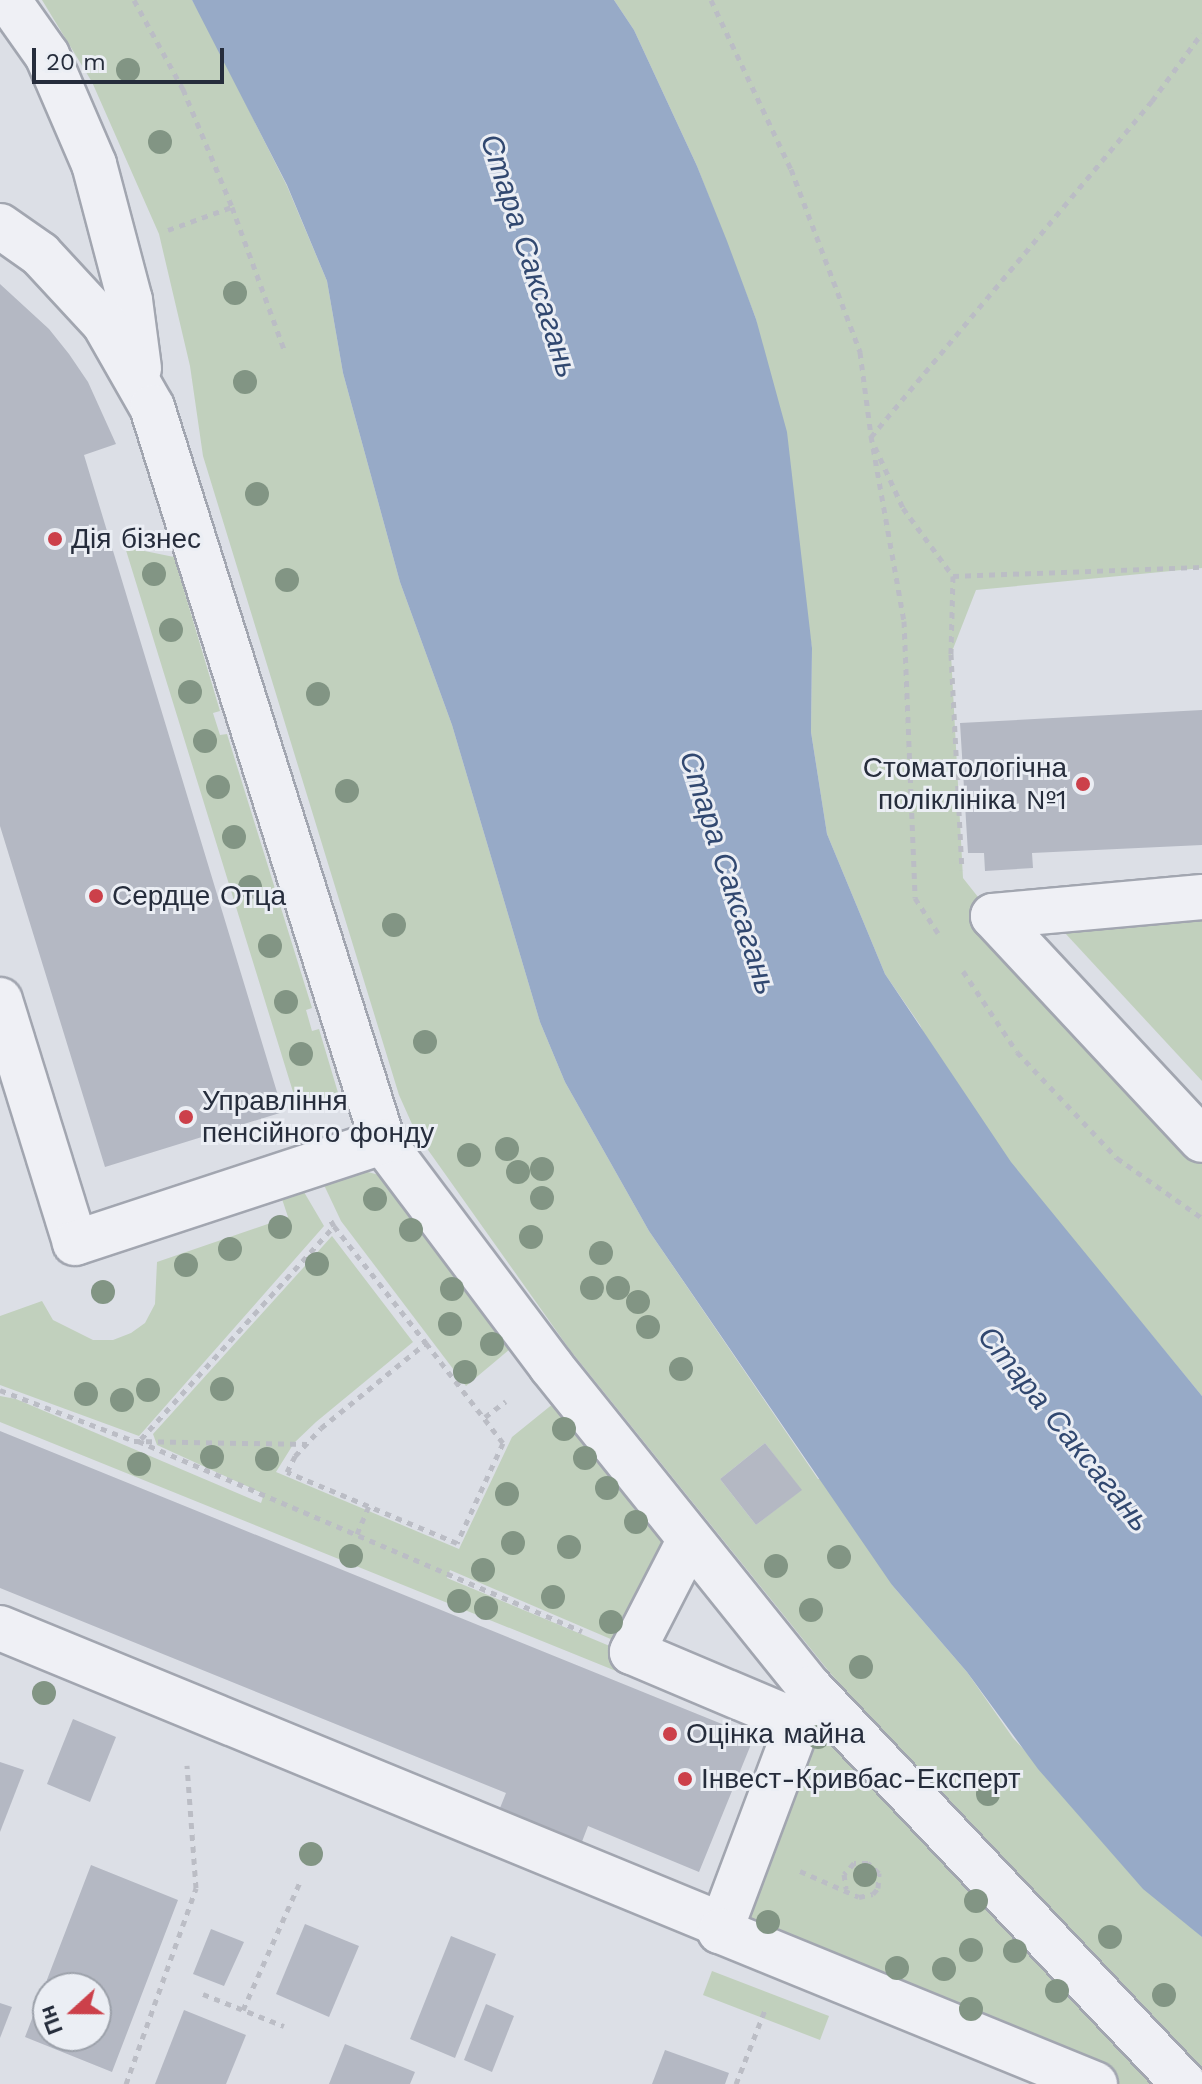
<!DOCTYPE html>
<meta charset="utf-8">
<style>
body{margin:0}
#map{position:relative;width:1202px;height:2084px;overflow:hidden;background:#dcdfe6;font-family:"Work Sans",sans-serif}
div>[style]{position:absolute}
.green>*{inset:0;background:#c1d0bd}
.water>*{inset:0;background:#97aac7}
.building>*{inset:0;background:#b4b8c3}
.path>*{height:5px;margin-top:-2.5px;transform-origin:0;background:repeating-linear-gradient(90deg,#bbbdc5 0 6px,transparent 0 12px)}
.roads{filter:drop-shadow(2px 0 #a2a6b0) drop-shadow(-2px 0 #a2a6b0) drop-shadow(0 2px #a2a6b0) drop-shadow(0 -2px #a2a6b0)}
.minor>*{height:44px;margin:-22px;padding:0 22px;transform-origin:22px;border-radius:22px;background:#eff0f5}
.trees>*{width:24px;height:24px;margin:-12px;border-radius:50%;background:#829584}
.dots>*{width:22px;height:22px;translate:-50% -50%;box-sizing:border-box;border:4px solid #ebeef4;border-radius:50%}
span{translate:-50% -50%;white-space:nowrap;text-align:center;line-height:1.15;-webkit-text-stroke:6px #ebeef4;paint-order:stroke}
.poi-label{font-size:28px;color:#262d3c}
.left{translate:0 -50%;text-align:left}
.right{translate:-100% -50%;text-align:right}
.water-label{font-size:30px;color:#314870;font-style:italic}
.north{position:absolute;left:32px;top:1972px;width:80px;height:80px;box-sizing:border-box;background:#ebeef4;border:2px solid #9ca1aa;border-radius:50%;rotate:249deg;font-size:22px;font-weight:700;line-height:32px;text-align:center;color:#262d3c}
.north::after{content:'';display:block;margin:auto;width:28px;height:36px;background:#cc404a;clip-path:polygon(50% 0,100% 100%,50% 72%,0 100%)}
.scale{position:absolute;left:32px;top:48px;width:192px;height:36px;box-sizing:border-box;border:4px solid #262d3c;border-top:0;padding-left:10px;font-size:24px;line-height:28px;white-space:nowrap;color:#262d3c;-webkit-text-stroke:6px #ebeef4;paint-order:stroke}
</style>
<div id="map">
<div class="green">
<div style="clip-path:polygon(evenodd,42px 0,192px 0,203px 19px,287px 186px,327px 281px,343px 373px,400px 582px,452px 725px,540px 1022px,565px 1082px,649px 1231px,818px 1479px,855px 1480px,892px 1585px,967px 1672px,1013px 1738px,1202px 1937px,1202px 2079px,831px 1674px,570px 1350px,416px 1133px,399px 1095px,203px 456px,190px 366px,159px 234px,92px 82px,42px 0,765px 1443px,801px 1490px,756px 1525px,720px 1479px,765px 1443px)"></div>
<div style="clip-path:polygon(614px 0,1202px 0,1202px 568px,976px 590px,951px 654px,963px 878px,993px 916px,1202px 1140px,1202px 1396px,1127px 1305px,981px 1164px,920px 1025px,885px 974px,827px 834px,811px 732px,812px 648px,756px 319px,697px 166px,634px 30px)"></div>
<div style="clip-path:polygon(125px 547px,174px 557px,220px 711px,213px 713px,220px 735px,227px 734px,312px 1008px,306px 1010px,312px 1031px,319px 1029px,339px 1096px,298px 1108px)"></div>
<div style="clip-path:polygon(1202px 921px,1202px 1081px,1065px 933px)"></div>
<div style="clip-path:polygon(364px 1171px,383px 1176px,517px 1343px,466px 1386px,341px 1221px,324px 1185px)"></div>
<div style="clip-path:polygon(304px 1192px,324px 1226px,139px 1436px,0 1385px,0 1316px,42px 1301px,53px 1320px,93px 1340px,113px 1340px,131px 1333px,145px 1323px,155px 1304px,157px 1262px,288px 1217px,282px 1199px)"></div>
<div style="clip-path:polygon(332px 1236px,413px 1342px,316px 1422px,294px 1443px,276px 1472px,459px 1549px,512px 1437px,559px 1399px,677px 1545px,627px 1646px,450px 1570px,447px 1578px,624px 1652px,616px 1671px,0 1422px,0 1396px,16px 1399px,261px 1503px,264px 1494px,157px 1445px,153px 1434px)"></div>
<div style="clip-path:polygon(813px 1704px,1164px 2084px,1116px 2084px,732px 1926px)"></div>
<div style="clip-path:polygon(712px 1971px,829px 2016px,820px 2040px,703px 1995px)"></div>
</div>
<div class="water">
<div style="clip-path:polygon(192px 0,614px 0,634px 30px,697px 166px,727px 241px,756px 319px,787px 432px,812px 648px,811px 732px,827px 834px,885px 974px,1011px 1162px,1202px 1396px,1202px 1937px,1143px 1889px,1038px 1769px,967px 1672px,892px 1585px,649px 1231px,565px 1082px,540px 1022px,452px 725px,400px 582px,343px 373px,327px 281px,287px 185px)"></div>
</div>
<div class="building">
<div style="clip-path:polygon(0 284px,49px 329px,69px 354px,88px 382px,116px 444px,84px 455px,283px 1112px,105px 1167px,0 826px)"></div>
<div style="clip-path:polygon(1202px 710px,1202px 845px,1032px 853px,1033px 868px,985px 871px,984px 853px,968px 853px,960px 723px)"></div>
<div style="clip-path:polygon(0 1431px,754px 1737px,699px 1872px,588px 1826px,578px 1852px,496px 1818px,506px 1793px,0 1588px)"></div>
<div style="clip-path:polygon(765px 1443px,802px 1490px,756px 1525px,720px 1479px)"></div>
<div style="clip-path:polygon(73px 1719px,116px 1737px,90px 1802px,47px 1784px)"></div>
<div style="clip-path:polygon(0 1762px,24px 1770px,0 1832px)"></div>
<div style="clip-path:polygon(evenodd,91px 1865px,178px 1900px,112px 2072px,25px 2037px,91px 1865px,48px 1988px,96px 1988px,96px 2036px,48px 2036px,48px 1988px)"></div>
<div style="clip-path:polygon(305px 1924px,359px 1946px,329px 2017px,276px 1994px)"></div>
<div style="clip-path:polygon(211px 1929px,244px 1942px,224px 1986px,193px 1974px)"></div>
<div style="clip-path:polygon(451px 1936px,496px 1954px,455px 2058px,410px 2039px)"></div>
<div style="clip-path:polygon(0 2003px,12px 2007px,0 2038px)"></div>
<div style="clip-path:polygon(486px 2004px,514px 2016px,492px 2072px,464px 2060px)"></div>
<div style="clip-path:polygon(184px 2010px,246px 2035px,226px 2084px,155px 2084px)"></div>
<div style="clip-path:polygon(345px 2044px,415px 2072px,410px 2084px,329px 2084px)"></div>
<div style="clip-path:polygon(665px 2050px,729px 2073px,725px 2084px,652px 2084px)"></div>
</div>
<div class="path">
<div style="left:134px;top:0;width:102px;rotate:61.2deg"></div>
<div style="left:183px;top:89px;width:128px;rotate:67.4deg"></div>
<div style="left:232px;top:207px;width:151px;rotate:69.9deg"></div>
<div style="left:711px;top:0;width:187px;rotate:64.7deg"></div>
<div style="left:791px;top:169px;width:196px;rotate:69.3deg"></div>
<div style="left:860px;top:352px;width:85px;rotate:82.5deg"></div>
<div style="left:871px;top:436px;width:188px;rotate:79.9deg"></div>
<div style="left:904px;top:621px;width:277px;rotate:87.7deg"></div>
<div style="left:915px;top:898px;width:42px;rotate:56.7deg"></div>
<div style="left:168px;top:230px;width:68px;rotate:-19.8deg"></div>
<div style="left:871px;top:437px;width:438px;rotate:-50.1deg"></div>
<div style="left:1152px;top:101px;width:84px;rotate:-53.7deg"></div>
<div style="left:875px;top:447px;width:67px;rotate:65.3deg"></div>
<div style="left:903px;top:508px;width:84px;rotate:53.7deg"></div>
<div style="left:953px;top:576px;width:78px;rotate:91.5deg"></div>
<div style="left:951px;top:654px;width:216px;rotate:87.1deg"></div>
<div style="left:953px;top:576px;width:249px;rotate:-2.1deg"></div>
<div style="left:963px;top:971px;width:97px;rotate:56.3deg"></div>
<div style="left:1017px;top:1052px;width:146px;rotate:46.7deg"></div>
<div style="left:1117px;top:1158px;width:104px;rotate:35.2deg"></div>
<div style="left:334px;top:1226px;width:149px;rotate:51.8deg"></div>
<div style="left:426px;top:1343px;width:126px;rotate:52.4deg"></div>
<div style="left:503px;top:1443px;width:110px;rotate:114.7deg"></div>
<div style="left:457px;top:1543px;width:184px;rotate:-157.3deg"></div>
<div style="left:287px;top:1472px;width:18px;rotate:-63deg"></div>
<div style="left:295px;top:1456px;width:38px;rotate:-47deg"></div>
<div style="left:321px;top:1428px;width:135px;rotate:-39deg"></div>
<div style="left:0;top:1390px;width:143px;rotate:20.8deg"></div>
<div style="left:134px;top:1441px;width:173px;rotate:1deg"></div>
<div style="left:485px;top:1417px;width:26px;rotate:-37deg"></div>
<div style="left:141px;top:1439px;width:287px;rotate:-47.8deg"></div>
<div style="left:334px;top:1226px;width:8px;rotate:-120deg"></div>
<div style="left:138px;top:1441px;width:483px;rotate:23.2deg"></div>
<div style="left:357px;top:1534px;width:30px;rotate:-67deg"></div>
<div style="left:800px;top:1871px;width:64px;rotate:23.8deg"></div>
<div style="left:859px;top:1897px;width:14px;rotate:-12deg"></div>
<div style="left:873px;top:1894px;width:8px;rotate:-50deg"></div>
<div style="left:878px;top:1888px;width:15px;rotate:-86deg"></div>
<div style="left:879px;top:1873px;width:15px;rotate:-138deg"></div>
<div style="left:868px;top:1863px;width:14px;rotate:180deg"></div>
<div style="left:854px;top:1863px;width:15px;rotate:132deg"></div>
<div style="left:844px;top:1874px;width:15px;rotate:82deg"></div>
<div style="left:203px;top:1994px;width:87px;rotate:21.6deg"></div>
<div style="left:243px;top:2010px;width:142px;rotate:-66deg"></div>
<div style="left:126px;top:2084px;width:208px;rotate:-70.3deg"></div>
<div style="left:196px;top:1888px;width:123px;rotate:-94.2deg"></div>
<div style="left:736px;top:2084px;width:79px;rotate:-68.6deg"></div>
</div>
<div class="roads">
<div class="minor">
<div style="left:8px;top:0;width:67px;rotate:54.7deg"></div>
<div style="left:47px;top:55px;width:119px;rotate:66.7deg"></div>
<div style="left:94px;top:164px;width:141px;rotate:75.2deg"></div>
<div style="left:130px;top:300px;width:69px;rotate:82.5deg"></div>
<div style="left:0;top:226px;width:49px;rotate:35deg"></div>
<div style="left:40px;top:254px;width:94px;rotate:47.2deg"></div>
<div style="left:104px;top:323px;width:97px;rotate:60.3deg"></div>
<div style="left:152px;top:407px;width:770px;rotate:72.55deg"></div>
<div style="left:383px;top:1142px;width:280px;rotate:53.1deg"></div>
<div style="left:551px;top:1366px;width:415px;rotate:51.2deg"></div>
<div style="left:811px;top:1689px;width:543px;rotate:46.64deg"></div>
<div style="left:993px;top:916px;width:306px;rotate:47deg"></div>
<div style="left:993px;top:916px;width:210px;rotate:-5.2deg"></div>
<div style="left:0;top:1000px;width:254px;rotate:72.8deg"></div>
<div style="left:75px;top:1243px;width:324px;rotate:-18.2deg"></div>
<div style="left:689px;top:1541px;width:125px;rotate:117.2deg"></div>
<div style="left:632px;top:1652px;width:180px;rotate:22.9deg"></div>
<div style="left:0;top:1628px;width:781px;rotate:22.36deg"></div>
<div style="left:811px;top:1689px;width:259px;rotate:110.6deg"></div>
<div style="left:720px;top:1931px;width:405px;rotate:22.2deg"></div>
</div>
</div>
<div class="trees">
<div style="left:128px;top:70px"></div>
<div style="left:160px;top:142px"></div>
<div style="left:235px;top:293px"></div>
<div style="left:245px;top:382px"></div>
<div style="left:257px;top:494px"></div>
<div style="left:154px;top:574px"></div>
<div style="left:287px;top:580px"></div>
<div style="left:171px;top:630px"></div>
<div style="left:190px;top:692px"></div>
<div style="left:318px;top:694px"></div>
<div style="left:205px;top:741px"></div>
<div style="left:218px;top:787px"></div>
<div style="left:347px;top:791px"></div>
<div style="left:234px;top:837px"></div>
<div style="left:250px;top:887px"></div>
<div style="left:394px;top:925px"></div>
<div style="left:270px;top:946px"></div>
<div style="left:286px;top:1002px"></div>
<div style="left:425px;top:1042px"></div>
<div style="left:301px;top:1054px"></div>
<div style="left:507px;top:1149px"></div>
<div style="left:469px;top:1155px"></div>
<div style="left:542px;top:1169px"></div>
<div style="left:518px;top:1172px"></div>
<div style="left:542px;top:1198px"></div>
<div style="left:375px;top:1199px"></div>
<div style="left:280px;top:1227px"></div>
<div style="left:411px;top:1230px"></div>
<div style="left:531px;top:1237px"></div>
<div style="left:230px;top:1249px"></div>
<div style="left:601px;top:1253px"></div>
<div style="left:317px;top:1264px"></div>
<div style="left:186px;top:1265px"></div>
<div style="left:592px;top:1288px"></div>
<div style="left:618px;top:1288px"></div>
<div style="left:452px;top:1289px"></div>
<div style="left:103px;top:1292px"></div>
<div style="left:638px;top:1302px"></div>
<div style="left:450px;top:1324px"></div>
<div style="left:648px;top:1327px"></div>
<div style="left:492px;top:1344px"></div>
<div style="left:681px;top:1369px"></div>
<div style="left:465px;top:1372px"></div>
<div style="left:222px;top:1389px"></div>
<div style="left:148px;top:1390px"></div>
<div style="left:86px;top:1394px"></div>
<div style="left:122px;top:1400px"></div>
<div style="left:564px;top:1429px"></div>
<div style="left:212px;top:1457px"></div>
<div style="left:585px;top:1458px"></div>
<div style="left:267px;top:1459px"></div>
<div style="left:139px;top:1464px"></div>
<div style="left:607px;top:1488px"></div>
<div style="left:507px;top:1494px"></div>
<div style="left:636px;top:1522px"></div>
<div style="left:513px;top:1543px"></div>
<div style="left:569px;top:1547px"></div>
<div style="left:351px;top:1556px"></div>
<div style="left:839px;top:1557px"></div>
<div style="left:776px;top:1566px"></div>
<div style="left:483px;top:1570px"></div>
<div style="left:553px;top:1597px"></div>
<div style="left:459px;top:1601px"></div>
<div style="left:486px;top:1608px"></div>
<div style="left:811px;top:1610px"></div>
<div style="left:611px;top:1622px"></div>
<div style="left:861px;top:1667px"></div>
<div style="left:44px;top:1693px"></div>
<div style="left:818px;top:1737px"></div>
<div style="left:988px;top:1794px"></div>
<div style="left:311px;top:1854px"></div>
<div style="left:865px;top:1875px"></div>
<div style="left:976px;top:1901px"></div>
<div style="left:768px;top:1922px"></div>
<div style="left:1110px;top:1937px"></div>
<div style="left:971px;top:1950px"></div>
<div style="left:1015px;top:1951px"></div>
<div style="left:897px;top:1968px"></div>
<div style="left:944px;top:1969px"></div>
<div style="left:1057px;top:1991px"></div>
<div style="left:1164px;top:1995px"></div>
<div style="left:971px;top:2009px"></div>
</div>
<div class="dots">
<div style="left:55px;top:539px;background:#cc404a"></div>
<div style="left:1083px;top:784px;background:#cc404a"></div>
<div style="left:96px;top:896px;background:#cc404a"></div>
<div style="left:186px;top:1117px;background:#cc404a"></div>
<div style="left:670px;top:1734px;background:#cc404a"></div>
<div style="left:685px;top:1779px;background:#cc404a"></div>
</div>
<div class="poi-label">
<span class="left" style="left:71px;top:539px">Дія бізнес</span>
<span class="right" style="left:1067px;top:784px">Стоматологічна<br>поліклініка №1</span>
<span class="left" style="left:112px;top:896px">Сердце Отца</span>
<span class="left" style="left:202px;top:1117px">Управління<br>пенсійного фонду</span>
<span class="left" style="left:686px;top:1734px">Оцінка майна</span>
<span class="left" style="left:701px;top:1779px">Інвест-Кривбас-Експерт</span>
</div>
<div class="water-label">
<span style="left:529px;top:256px;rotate:72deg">Стара Саксагань</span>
<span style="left:728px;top:873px;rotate:72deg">Стара Саксагань</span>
<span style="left:1064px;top:1429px;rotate:51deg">Стара Саксагань</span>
</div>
<div class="north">Пн</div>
<div class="scale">20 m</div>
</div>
